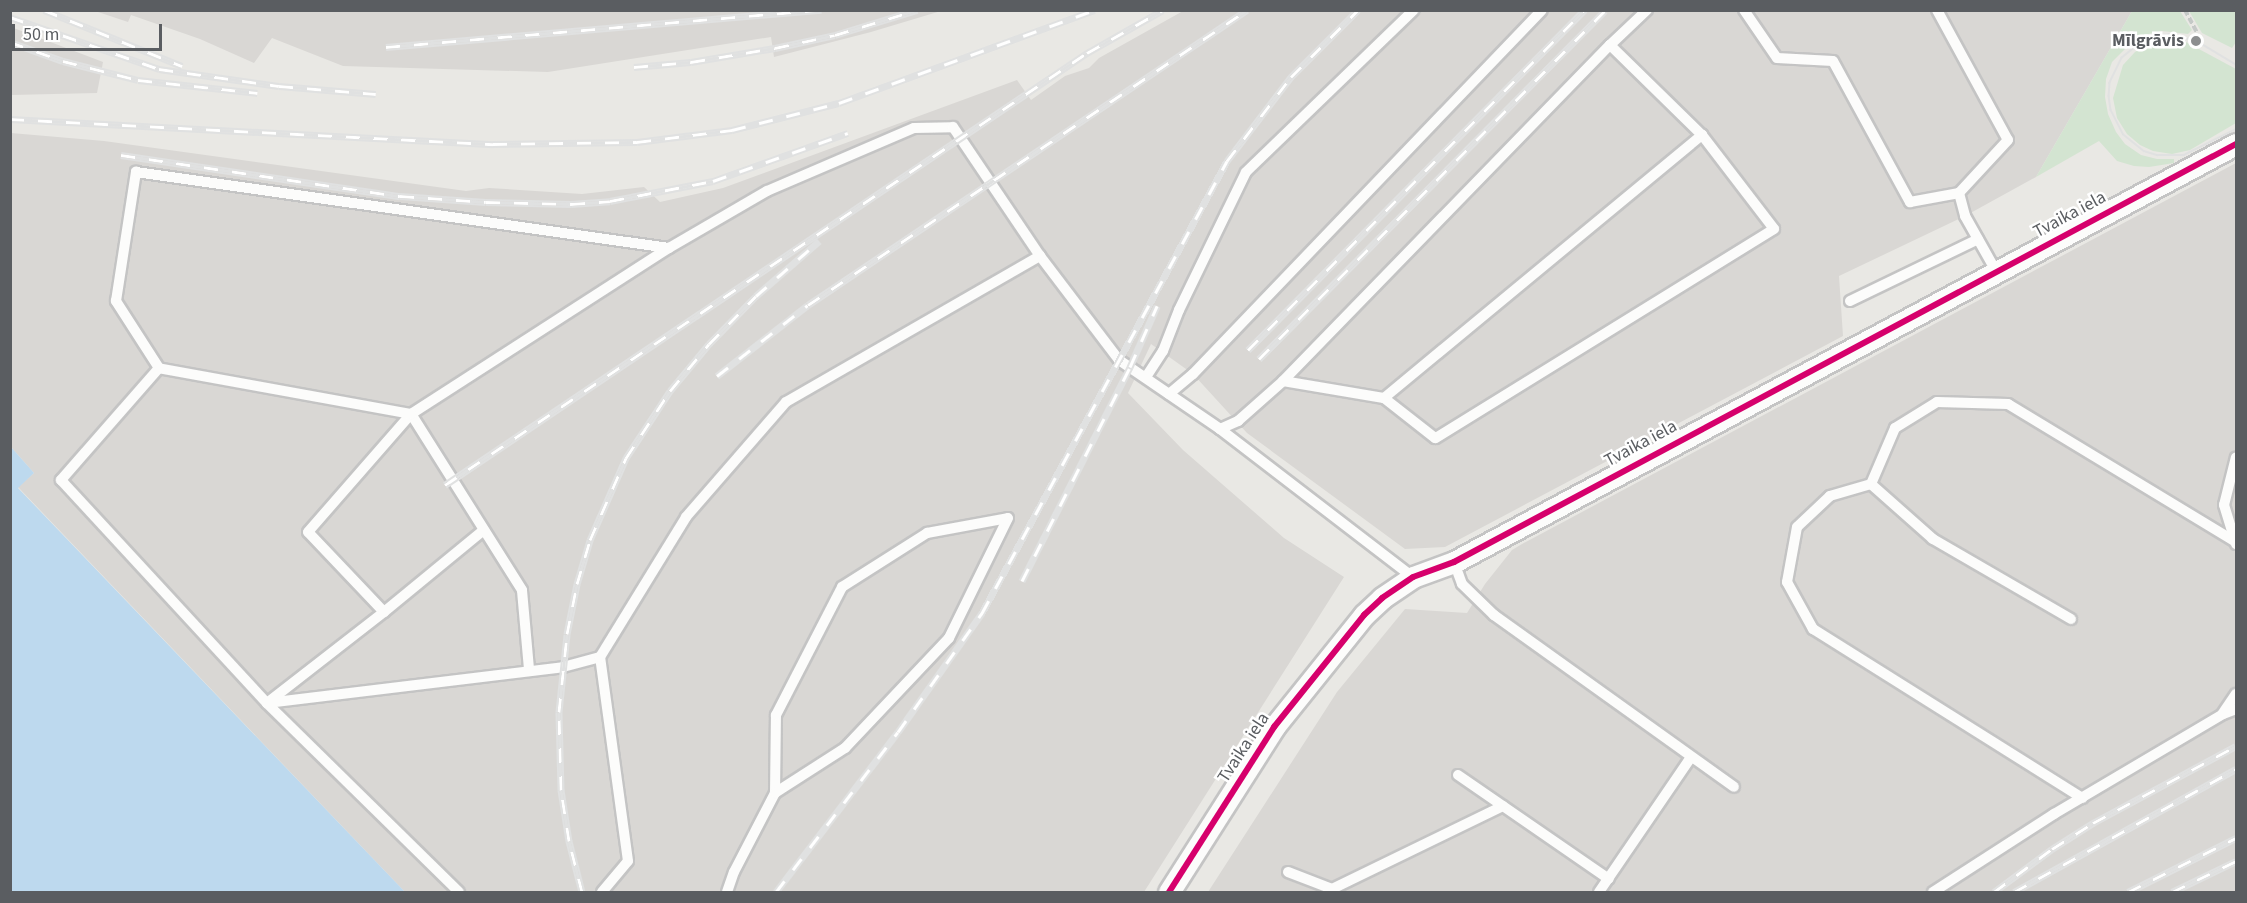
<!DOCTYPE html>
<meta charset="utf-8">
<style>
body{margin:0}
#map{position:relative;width:2247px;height:903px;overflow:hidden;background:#e9e8e4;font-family:"Source Sans 3",sans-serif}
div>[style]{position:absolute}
.industrial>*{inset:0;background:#d9d7d4}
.green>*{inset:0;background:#d3e4d1}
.water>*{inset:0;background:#bdd9ee}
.path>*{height:4px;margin-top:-2px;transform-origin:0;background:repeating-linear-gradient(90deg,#c5c9c7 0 6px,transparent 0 9px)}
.roads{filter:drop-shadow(2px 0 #c4c4c4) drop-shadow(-2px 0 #c4c4c4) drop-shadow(0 2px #c4c4c4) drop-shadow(0 -2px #c4c4c4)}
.service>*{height:10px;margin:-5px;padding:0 5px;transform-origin:5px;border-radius:5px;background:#fcfcfb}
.minor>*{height:21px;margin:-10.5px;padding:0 10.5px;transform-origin:10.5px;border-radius:10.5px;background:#fcfcfb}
.tram>*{height:1.5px;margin:-0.75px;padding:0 0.75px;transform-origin:0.75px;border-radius:0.75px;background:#e0e1e1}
.rail>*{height:7px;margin-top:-3.5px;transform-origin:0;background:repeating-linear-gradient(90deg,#fff 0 14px,#e0e1e1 0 28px);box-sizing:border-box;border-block:2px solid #e0e1e1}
.cycleway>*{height:6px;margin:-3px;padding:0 3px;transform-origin:3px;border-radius:3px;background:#d6006c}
.dots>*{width:16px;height:16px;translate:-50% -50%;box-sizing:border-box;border:3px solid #fff;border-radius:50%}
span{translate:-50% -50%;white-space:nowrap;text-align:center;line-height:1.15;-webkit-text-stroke:5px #fff;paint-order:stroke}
.poi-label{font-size:18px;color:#5a5d61;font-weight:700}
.right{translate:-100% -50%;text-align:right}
.street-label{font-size:18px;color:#5a5d61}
.frame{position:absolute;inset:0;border:12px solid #5a5d61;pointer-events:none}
.scale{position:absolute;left:12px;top:24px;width:150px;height:27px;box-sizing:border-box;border:3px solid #5a5d61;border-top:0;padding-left:8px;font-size:18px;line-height:21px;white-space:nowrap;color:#5a5d61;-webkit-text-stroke:4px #fff;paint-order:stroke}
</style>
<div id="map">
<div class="industrial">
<div style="clip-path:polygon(95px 11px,941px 11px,871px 32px,774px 57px,771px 37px,548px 72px,343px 66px,272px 38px,254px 63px,200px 39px,131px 15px,128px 22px)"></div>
<div style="clip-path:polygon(1183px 11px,2132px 11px,2036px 177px,1965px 216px,1839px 276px,1843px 336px,1445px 547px,1405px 549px,1247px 433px,1193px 374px,1151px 344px,1128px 393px,1183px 450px,1284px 538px,1344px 577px,1144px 892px,405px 892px,18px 487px,34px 473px,11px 447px,11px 133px,104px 141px,466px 191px,489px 188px,582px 194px,644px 187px,660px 202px,723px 188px,1017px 80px,1031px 100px,1065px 76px,1089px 68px,1099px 58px)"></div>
<div style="clip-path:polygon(11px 27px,103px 62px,97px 93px,11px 95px)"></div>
<div style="clip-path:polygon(2236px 163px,2236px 892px,1208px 892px,1337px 692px,1405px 609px,1467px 613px,1485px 584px,1512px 550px,1522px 544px)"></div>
</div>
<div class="green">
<div style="clip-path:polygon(2132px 11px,2180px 11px,2192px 30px,2188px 34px,2162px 31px,2144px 35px,2128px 46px,2112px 62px,2106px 79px,2105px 97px,2108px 114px,2116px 132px,2125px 144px,2141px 155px,2157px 159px,2174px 159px,2174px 163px,2149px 167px,2134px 166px,2117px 161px,2099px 141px,2036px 177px)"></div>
<div style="clip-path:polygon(2189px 11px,2236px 11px,2236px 42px,2232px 48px,2202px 33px)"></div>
<div style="clip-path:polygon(2167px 39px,2184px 41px,2236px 69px,2236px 123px,2190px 150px,2172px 154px,2153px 151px,2140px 145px,2127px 134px,2117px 118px,2113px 98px,2123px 65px,2135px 52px,2151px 43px)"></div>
</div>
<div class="water">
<div style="clip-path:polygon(11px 447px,34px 473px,18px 488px,405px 892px,11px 892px)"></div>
</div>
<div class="path">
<div style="left:2185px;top:10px;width:27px;rotate:62deg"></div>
</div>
<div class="roads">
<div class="service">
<div style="left:1744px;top:10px;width:58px;rotate:55.5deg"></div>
<div style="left:1777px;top:58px;width:56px;rotate:3.1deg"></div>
<div style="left:1833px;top:61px;width:161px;rotate:61.4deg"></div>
<div style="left:1910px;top:202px;width:50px;rotate:-10.4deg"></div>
<div style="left:1937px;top:10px;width:148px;rotate:61.4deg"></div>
<div style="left:2008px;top:140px;width:72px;rotate:132.8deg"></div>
<div style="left:1959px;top:193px;width:24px;rotate:75deg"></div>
<div style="left:1965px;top:216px;width:63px;rotate:60.6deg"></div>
<div style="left:1610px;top:45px;width:51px;rotate:-43.4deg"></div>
<div style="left:1850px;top:301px;width:142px;rotate:-25.8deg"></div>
<div style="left:159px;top:368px;width:149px;rotate:131.2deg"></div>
<div style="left:61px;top:480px;width:304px;rotate:47.3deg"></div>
<div style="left:267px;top:703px;width:148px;rotate:-37.9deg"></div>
<div style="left:384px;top:612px;width:110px;rotate:-133.5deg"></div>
<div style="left:308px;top:532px;width:157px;rotate:-48.9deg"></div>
<div style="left:411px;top:414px;width:307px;rotate:-32.8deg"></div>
<div style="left:669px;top:248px;width:113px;rotate:-30.2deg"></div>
<div style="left:767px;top:191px;width:160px;rotate:-23.2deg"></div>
<div style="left:914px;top:128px;width:39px;rotate:-1deg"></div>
<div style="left:953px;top:127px;width:156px;rotate:56deg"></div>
<div style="left:1040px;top:256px;width:131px;rotate:52.8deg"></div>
<div style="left:1119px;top:360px;width:122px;rotate:34.3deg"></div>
<div style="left:1220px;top:429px;width:243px;rotate:37.5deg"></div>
<div style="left:1146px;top:377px;width:31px;rotate:-57deg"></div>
<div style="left:1163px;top:351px;width:44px;rotate:-68.7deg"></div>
<div style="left:1179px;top:310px;width:153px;rotate:-64.1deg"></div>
<div style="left:1246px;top:172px;width:233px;rotate:-44deg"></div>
<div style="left:1283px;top:381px;width:102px;rotate:9.6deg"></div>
<div style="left:1384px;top:398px;width:413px;rotate:-39.6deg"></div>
<div style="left:1169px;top:394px;width:31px;rotate:-40deg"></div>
<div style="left:1193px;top:374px;width:504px;rotate:-46.21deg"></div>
<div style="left:1220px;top:429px;width:20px;rotate:-24deg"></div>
<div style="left:1238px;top:421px;width:60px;rotate:-41.6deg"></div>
<div style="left:1283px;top:381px;width:469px;rotate:-45.8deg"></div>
<div style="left:1610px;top:45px;width:129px;rotate:44.4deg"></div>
<div style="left:1702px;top:135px;width:118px;rotate:52.5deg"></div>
<div style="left:1774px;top:229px;width:398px;rotate:148.3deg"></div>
<div style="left:1435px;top:438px;width:65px;rotate:-141.9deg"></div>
<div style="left:1871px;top:484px;width:61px;rotate:-66.8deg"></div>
<div style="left:1895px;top:428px;width:49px;rotate:-31.8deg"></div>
<div style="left:1937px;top:402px;width:71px;rotate:1.6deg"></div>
<div style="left:2008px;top:404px;width:264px;rotate:31.2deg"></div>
<div style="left:2236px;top:544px;width:41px;rotate:-107.1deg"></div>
<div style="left:2224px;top:505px;width:49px;rotate:-76deg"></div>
<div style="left:1454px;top:562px;width:23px;rotate:70deg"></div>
<div style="left:1462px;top:584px;width:45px;rotate:44.1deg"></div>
<div style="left:1494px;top:615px;width:295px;rotate:35.6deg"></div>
<div style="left:384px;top:612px;width:129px;rotate:-39.4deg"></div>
<div style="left:2071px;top:619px;width:160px;rotate:-149.9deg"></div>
<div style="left:1933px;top:539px;width:83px;rotate:-138.4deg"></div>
<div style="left:1871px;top:484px;width:43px;rotate:163.7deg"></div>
<div style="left:1830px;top:496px;width:45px;rotate:136.8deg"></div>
<div style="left:1797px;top:527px;width:56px;rotate:100.3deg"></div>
<div style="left:1787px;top:582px;width:54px;rotate:61deg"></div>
<div style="left:1813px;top:629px;width:318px;rotate:32.1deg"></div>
<div style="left:529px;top:669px;width:79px;rotate:-95.1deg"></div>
<div style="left:522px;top:590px;width:208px;rotate:-122.2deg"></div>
<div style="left:411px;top:414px;width:256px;rotate:-169.7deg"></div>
<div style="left:159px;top:368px;width:80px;rotate:-122.7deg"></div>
<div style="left:116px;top:301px;width:131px;rotate:-81.2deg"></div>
<div style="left:136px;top:172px;width:538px;rotate:8.12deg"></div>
<div style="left:2223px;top:713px;width:23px;rotate:-56deg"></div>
<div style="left:1458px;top:775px;width:183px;rotate:34.6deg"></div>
<div style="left:1288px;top:872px;width:47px;rotate:21.1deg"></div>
<div style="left:1332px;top:889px;width:190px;rotate:-25.9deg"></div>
<div style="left:459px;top:892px;width:269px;rotate:-135.5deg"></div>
<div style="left:267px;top:703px;width:298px;rotate:-6.9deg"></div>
<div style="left:563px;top:667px;width:38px;rotate:-15deg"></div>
<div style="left:602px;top:892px;width:40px;rotate:-50deg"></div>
<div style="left:628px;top:861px;width:206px;rotate:-97.8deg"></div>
<div style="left:600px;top:657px;width:164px;rotate:-58.4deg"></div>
<div style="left:686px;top:517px;width:152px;rotate:-49deg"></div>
<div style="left:786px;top:402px;width:293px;rotate:-29.9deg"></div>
<div style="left:727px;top:892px;width:21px;rotate:-71deg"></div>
<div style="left:734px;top:872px;width:89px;rotate:-62.6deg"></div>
<div style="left:775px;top:793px;width:78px;rotate:-89.3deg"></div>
<div style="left:776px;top:715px;width:144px;rotate:-62.7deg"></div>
<div style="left:842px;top:587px;width:101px;rotate:-32.4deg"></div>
<div style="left:927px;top:533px;width:82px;rotate:-10.5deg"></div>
<div style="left:1008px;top:518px;width:134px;rotate:116.2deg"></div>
<div style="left:949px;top:638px;width:151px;rotate:133.4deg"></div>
<div style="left:845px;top:748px;width:83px;rotate:147.3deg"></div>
<div style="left:1599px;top:892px;width:163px;rotate:-55.7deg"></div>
<div style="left:1933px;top:892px;width:144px;rotate:-32.8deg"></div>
<div style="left:2054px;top:814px;width:196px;rotate:-30.6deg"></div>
<div style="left:2223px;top:714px;width:14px;rotate:-21deg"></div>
</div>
<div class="minor">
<div style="left:1169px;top:892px;width:196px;rotate:-57.5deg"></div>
<div style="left:1274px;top:727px;width:144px;rotate:-51.2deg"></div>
<div style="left:1364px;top:615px;width:25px;rotate:-43deg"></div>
<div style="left:1382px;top:598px;width:37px;rotate:-34deg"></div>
<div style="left:1413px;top:577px;width:44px;rotate:-20.1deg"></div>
<div style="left:1454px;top:562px;width:887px;rotate:-28.13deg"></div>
</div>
</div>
<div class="tram">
<div style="left:2236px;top:65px;width:47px;rotate:-149deg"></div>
<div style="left:2196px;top:41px;width:28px;rotate:-167deg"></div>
<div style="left:2169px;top:35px;width:13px;rotate:176deg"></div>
<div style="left:2156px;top:36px;width:14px;rotate:159deg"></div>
<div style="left:2143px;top:41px;width:27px;rotate:141deg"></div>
<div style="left:2122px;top:58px;width:28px;rotate:116deg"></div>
<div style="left:2110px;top:83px;width:13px;rotate:94deg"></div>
<div style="left:2109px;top:96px;width:14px;rotate:82deg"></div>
<div style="left:2111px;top:110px;width:27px;rotate:63deg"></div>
<div style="left:2123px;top:134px;width:27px;rotate:39deg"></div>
<div style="left:2144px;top:151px;width:14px;rotate:17deg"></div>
<div style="left:2157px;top:155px;width:27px"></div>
<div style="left:2184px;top:155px;width:58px;rotate:-26.6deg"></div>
</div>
<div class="rail">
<div style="left:44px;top:10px;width:149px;rotate:22.1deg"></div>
<div style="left:10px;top:17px;width:158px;rotate:19.2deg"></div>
<div style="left:159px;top:69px;width:121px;rotate:8.1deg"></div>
<div style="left:279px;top:86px;width:97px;rotate:4.7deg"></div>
<div style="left:10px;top:42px;width:56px;rotate:19.7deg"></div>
<div style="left:63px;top:61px;width:77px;rotate:14.2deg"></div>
<div style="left:138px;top:80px;width:120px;rotate:6.2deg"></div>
<div style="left:386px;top:47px;width:437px;rotate:-4.9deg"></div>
<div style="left:634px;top:67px;width:57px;rotate:-5deg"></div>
<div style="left:691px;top:62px;width:85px;rotate:-9.5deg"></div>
<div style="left:775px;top:48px;width:61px;rotate:-12.2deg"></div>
<div style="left:835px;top:35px;width:86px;rotate:-17deg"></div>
<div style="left:10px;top:119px;width:484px;rotate:3deg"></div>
<div style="left:493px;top:144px;width:144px;rotate:-0.8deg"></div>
<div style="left:637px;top:142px;width:96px;rotate:-7.2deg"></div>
<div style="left:732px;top:130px;width:110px;rotate:-14.2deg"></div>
<div style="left:839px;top:103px;width:272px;rotate:-20deg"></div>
<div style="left:121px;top:155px;width:282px;rotate:8.4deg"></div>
<div style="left:400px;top:196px;width:86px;rotate:4deg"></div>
<div style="left:486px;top:202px;width:85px;rotate:1.3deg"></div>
<div style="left:571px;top:204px;width:39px;rotate:-4deg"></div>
<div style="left:610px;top:201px;width:105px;rotate:-11deg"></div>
<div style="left:713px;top:181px;width:143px;rotate:-19.6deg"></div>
<div style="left:1248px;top:350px;width:479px;rotate:-45.3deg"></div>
<div style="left:1259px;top:359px;width:491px;rotate:-45.2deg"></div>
<div style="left:717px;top:376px;width:115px;rotate:-38deg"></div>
<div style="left:808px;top:305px;width:529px;rotate:-33.9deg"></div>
<div style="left:445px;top:485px;width:774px;rotate:-33.94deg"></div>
<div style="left:1087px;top:53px;width:87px;rotate:-29.5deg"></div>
<div style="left:1022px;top:581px;width:240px;rotate:-63.2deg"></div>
<div style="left:1130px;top:367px;width:67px;rotate:-66.1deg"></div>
<div style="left:582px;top:892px;width:53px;rotate:-104.3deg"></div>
<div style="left:569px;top:841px;width:52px;rotate:-98.9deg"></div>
<div style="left:561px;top:790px;width:78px;rotate:-91.5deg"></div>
<div style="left:559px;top:712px;width:78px;rotate:-84.1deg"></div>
<div style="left:567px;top:634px;width:51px;rotate:-78.7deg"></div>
<div style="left:577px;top:584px;width:46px;rotate:-73.5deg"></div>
<div style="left:590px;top:540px;width:90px;rotate:-66.3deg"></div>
<div style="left:626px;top:458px;width:80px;rotate:-56.7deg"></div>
<div style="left:670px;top:391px;width:61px;rotate:-50.3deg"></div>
<div style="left:709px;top:344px;width:67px;rotate:-45.6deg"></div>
<div style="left:756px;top:296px;width:84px;rotate:-41.1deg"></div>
<div style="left:776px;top:892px;width:201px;rotate:-52.7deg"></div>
<div style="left:898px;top:732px;width:146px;rotate:-54.8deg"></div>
<div style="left:982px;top:613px;width:514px;rotate:-61.54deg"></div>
<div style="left:1227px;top:161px;width:106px;rotate:-52.7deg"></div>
<div style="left:1291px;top:77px;width:95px;rotate:-45deg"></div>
<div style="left:1994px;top:892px;width:72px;rotate:-36.6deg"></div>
<div style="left:2052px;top:849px;width:49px;rotate:-32.4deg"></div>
<div style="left:2093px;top:823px;width:162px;rotate:-28.3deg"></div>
<div style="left:2014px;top:892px;width:254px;rotate:-29deg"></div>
<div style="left:2128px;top:892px;width:121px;rotate:-26.6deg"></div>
<div style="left:2172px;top:892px;width:71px;rotate:-25.8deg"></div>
</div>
<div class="cycleway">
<div style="left:1169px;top:892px;width:196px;rotate:-57.5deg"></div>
<div style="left:1274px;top:727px;width:144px;rotate:-51.2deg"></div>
<div style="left:1364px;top:615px;width:25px;rotate:-43deg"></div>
<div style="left:1382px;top:598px;width:37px;rotate:-34deg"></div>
<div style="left:1413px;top:577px;width:44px;rotate:-20.1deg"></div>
<div style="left:1454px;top:562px;width:887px;rotate:-28.13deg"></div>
</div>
<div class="dots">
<div style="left:2196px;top:41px;background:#8c8e8f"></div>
</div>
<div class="poi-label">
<span class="right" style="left:2184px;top:41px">Mīlgrāvis</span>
</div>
<div class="street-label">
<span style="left:2070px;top:215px;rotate:-28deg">Tvaika iela</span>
<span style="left:1641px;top:444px;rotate:-28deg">Tvaika iela</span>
<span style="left:1244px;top:748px;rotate:-57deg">Tvaika iela</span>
</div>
<div class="frame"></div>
<div class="scale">50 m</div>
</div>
